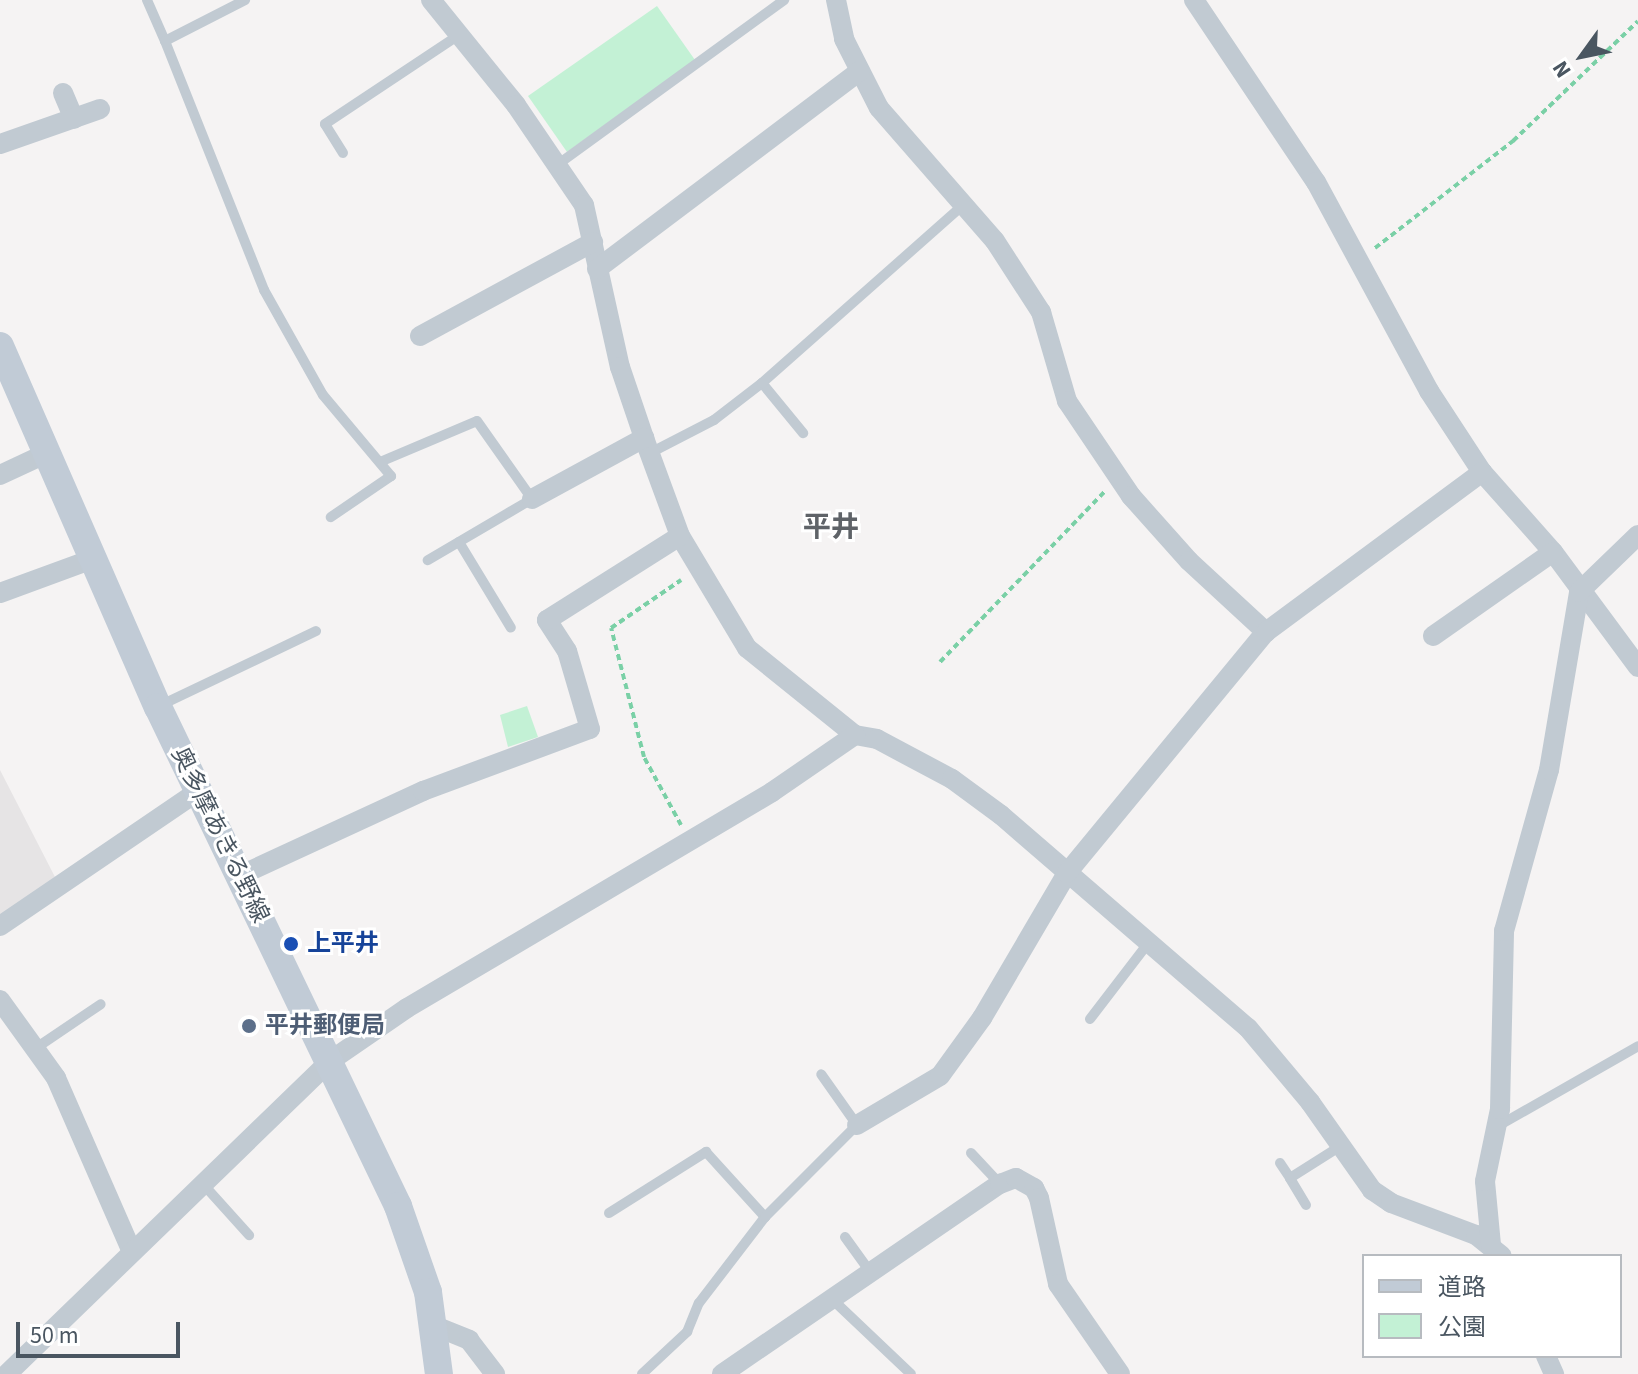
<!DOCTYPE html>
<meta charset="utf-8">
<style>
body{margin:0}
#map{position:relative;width:1638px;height:1374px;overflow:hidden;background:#f5f3f3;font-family:"Source Sans 3","Noto Sans JP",sans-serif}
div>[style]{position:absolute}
.education>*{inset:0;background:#e6e4e5}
.green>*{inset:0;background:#c3f1d5}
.path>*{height:4px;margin-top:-2px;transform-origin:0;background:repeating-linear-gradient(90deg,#7ad0a6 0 6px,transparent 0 10px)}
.lane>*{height:10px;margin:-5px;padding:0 5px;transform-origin:5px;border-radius:5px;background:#c1cad2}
.street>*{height:20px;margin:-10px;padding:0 10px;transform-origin:10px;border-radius:10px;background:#c1cad2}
.secondary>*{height:28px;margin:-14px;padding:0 14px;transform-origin:14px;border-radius:14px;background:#c1cbd6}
.dots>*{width:22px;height:22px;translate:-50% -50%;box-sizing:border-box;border:4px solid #fff;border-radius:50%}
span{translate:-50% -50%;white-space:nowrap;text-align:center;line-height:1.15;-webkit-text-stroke:6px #fff;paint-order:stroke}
.street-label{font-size:24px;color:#4a5661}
.transit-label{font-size:24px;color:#164399;font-weight:700}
.left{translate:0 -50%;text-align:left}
.service-label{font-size:24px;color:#4e5e75;font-weight:700}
.quarter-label{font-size:28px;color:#5f6368;font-weight:700}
.legend{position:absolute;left:1362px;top:1254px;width:260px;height:104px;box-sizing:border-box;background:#fff;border:2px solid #b7bbc0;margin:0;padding:10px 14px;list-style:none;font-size:24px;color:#4a5661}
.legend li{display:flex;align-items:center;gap:16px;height:40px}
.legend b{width:40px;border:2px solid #b7bbc0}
.north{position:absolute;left:1542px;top:16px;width:80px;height:80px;-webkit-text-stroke:6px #fff;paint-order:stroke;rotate:237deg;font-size:22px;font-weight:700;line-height:32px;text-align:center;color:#4a5661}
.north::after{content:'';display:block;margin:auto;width:28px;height:36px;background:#4a5661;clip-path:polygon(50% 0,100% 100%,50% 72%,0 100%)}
.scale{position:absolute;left:16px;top:1322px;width:164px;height:36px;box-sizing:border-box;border:4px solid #4a5661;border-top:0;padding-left:10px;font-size:24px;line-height:28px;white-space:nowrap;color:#4a5661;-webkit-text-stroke:6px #fff;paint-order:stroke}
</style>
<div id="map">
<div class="education">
<div style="clip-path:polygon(0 770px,55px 877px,0 917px)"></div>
</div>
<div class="green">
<div style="clip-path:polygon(657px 6px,695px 60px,567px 152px,528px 96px)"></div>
<div style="clip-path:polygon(527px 706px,538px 737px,508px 747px,500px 715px)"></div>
</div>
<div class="path">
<div style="left:1375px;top:248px;width:175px;rotate:-37.8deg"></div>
<div style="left:1513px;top:141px;width:173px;rotate:-43.8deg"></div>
<div style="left:940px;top:662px;width:238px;rotate:-46deg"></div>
<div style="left:681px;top:825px;width:77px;rotate:-118.6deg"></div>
<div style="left:644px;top:757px;width:133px;rotate:-104.3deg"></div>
<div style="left:611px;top:628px;width:85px;rotate:-34.4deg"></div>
</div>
<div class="lane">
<div style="left:147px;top:0;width:45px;rotate:66.3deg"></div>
<div style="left:165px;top:41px;width:90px;rotate:-27.1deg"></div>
<div style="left:165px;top:41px;width:268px;rotate:68.3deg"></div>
<div style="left:264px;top:290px;width:120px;rotate:60.7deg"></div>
<div style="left:323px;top:395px;width:106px;rotate:50deg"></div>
<div style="left:391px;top:476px;width:73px;rotate:145.7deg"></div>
<div style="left:343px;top:153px;width:34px;rotate:-122deg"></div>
<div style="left:325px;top:124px;width:161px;rotate:-33.6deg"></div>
<div style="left:557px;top:165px;width:281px;rotate:-36deg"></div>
<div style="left:762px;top:383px;width:65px;rotate:50.6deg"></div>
<div style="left:650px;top:453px;width:72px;rotate:-27.3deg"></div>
<div style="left:714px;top:420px;width:61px;rotate:-37.6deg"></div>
<div style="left:762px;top:383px;width:267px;rotate:-41.5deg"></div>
<div style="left:380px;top:462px;width:105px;rotate:-22.9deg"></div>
<div style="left:477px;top:421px;width:95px;rotate:54.8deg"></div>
<div style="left:532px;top:499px;width:121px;rotate:149.6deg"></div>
<div style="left:459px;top:542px;width:100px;rotate:58.8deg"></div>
<div style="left:159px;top:706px;width:174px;rotate:-25.5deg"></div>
<div style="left:1090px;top:1019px;width:97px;rotate:-52.5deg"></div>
<div style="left:36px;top:1048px;width:78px;rotate:-34.1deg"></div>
<div style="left:1498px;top:1126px;width:161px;rotate:-29.7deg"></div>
<div style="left:971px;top:1153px;width:42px;rotate:46.9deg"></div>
<div style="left:1280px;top:1163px;width:18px;rotate:56deg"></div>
<div style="left:203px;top:1184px;width:69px;rotate:48deg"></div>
<div style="left:1306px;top:1205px;width:31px;rotate:-121deg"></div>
<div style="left:1290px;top:1178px;width:58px;rotate:-32.3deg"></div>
<div style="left:609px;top:1213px;width:115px;rotate:-32.2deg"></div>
<div style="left:706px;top:1152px;width:88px;rotate:47.8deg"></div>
<div style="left:845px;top:1237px;width:44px;rotate:54.2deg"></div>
<div style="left:834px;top:1301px;width:106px;rotate:43.5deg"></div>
<div style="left:642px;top:1374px;width:62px;rotate:-43deg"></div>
<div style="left:687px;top:1332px;width:31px;rotate:-68deg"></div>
<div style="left:699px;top:1303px;width:108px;rotate:-52.5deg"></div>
<div style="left:765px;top:1217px;width:130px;rotate:-45deg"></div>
<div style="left:857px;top:1125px;width:62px;rotate:-125.2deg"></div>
</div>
<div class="street">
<div style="left:431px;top:0;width:135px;rotate:51deg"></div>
<div style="left:516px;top:105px;width:121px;rotate:55.8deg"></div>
<div style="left:584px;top:205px;width:166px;rotate:77.5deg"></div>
<div style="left:620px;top:367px;width:75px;rotate:71.3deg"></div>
<div style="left:644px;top:438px;width:104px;rotate:69.8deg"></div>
<div style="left:680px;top:536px;width:131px;rotate:59.1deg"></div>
<div style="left:747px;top:648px;width:139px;rotate:38.9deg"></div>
<div style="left:855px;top:735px;width:22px;rotate:10deg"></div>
<div style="left:877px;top:739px;width:85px;rotate:28.1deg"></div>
<div style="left:952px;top:779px;width:61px;rotate:36.3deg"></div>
<div style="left:1001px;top:815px;width:326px;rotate:40.8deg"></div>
<div style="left:1248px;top:1028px;width:97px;rotate:50deg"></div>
<div style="left:1310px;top:1102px;width:108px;rotate:54.8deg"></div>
<div style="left:1372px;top:1190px;width:23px;rotate:34deg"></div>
<div style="left:1391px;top:1203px;width:91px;rotate:20.6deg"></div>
<div style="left:1476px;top:1235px;width:33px;rotate:39deg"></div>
<div style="left:836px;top:0;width:40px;rotate:78deg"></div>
<div style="left:844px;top:39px;width:77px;rotate:63.1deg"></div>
<div style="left:879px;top:108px;width:176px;rotate:48.9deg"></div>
<div style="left:995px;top:241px;width:85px;rotate:57.1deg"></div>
<div style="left:1041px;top:312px;width:93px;rotate:73.7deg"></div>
<div style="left:1067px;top:401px;width:115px;rotate:56deg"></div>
<div style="left:1131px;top:496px;width:87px;rotate:48.3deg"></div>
<div style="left:1189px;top:561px;width:105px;rotate:42.7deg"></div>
<div style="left:1194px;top:0;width:219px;rotate:56.2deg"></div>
<div style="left:1316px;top:182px;width:238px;rotate:61.6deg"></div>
<div style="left:1429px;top:391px;width:97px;rotate:56.8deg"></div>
<div style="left:1482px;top:472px;width:107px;rotate:48.4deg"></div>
<div style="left:1553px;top:552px;width:143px;rotate:53.5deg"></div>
<div style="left:63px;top:93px;width:28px;rotate:67deg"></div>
<div style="left:0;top:144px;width:106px;rotate:-19.3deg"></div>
<div style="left:597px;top:269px;width:329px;rotate:-37deg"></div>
<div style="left:420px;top:336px;width:197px;rotate:-28.5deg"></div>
<div style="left:0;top:475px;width:50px;rotate:-25deg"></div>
<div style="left:532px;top:499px;width:128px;rotate:-28.6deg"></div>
<div style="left:0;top:593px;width:99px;rotate:-20.1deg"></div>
<div style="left:1433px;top:636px;width:146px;rotate:-35deg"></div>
<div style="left:239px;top:876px;width:203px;rotate:-24.8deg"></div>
<div style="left:423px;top:791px;width:178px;rotate:-20.4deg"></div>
<div style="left:590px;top:729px;width:81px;rotate:-106.4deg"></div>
<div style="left:567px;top:651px;width:37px;rotate:-123deg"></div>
<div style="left:547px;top:620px;width:157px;rotate:-32.3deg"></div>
<div style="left:0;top:926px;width:240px;rotate:-34.2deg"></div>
<div style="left:0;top:1000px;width:96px;rotate:54.3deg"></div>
<div style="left:56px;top:1078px;width:188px;rotate:66.4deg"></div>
<div style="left:857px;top:1125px;width:96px;rotate:-30.6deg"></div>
<div style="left:940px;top:1076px;width:72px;rotate:-54.1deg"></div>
<div style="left:982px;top:1018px;width:168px;rotate:-59.6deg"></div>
<div style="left:1067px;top:873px;width:313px;rotate:-50.5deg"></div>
<div style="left:1266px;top:632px;width:269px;rotate:-36.5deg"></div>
<div style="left:1491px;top:1245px;width:64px;rotate:-95.4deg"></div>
<div style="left:1485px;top:1181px;width:74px;rotate:-78.2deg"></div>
<div style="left:1500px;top:1109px;width:178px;rotate:-88.7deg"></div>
<div style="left:1504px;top:931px;width:167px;rotate:-74.4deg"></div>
<div style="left:1549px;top:770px;width:181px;rotate:-80.4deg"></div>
<div style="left:1579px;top:592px;width:82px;rotate:-44deg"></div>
<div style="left:435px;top:1326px;width:37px;rotate:22deg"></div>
<div style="left:469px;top:1340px;width:43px;rotate:52.6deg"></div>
<div style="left:1546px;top:1356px;width:20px;rotate:66deg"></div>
<div style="left:7px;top:1374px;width:450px;rotate:-44.1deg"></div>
<div style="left:330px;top:1061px;width:93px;rotate:-34.5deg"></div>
<div style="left:407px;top:1008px;width:424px;rotate:-30.6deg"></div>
<div style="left:772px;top:792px;width:101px;rotate:-34.5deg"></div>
<div style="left:722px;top:1374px;width:337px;rotate:-34.4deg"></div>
<div style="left:1000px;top:1184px;width:17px;rotate:-21deg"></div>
<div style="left:1016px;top:1178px;width:21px;rotate:29deg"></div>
<div style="left:1034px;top:1188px;width:11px;rotate:63deg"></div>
<div style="left:1039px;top:1198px;width:88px;rotate:77.5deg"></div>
<div style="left:1058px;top:1284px;width:109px;rotate:55.4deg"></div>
</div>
<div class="secondary">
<div style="left:0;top:346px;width:394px;rotate:66.4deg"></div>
<div style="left:158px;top:707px;width:554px;rotate:64.31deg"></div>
<div style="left:398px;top:1206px;width:91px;rotate:70.8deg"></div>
<div style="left:428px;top:1292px;width:83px;rotate:82.4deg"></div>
</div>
<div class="dots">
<div style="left:291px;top:944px;background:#1a4fb4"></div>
<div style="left:249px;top:1026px;background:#5c6f8a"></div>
</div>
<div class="street-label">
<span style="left:220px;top:835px;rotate:64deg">奥多摩あきる野線</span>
</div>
<div class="transit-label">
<span class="left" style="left:307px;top:944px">上平井</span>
</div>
<div class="service-label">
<span class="left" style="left:265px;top:1026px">平井郵便局</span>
</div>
<div class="quarter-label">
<span style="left:831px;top:527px">平井</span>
</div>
<ul class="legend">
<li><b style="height:10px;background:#c1cbd6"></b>道路</li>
<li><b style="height:22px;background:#c3f1d5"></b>公園</li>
</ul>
<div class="north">N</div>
<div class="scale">50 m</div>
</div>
